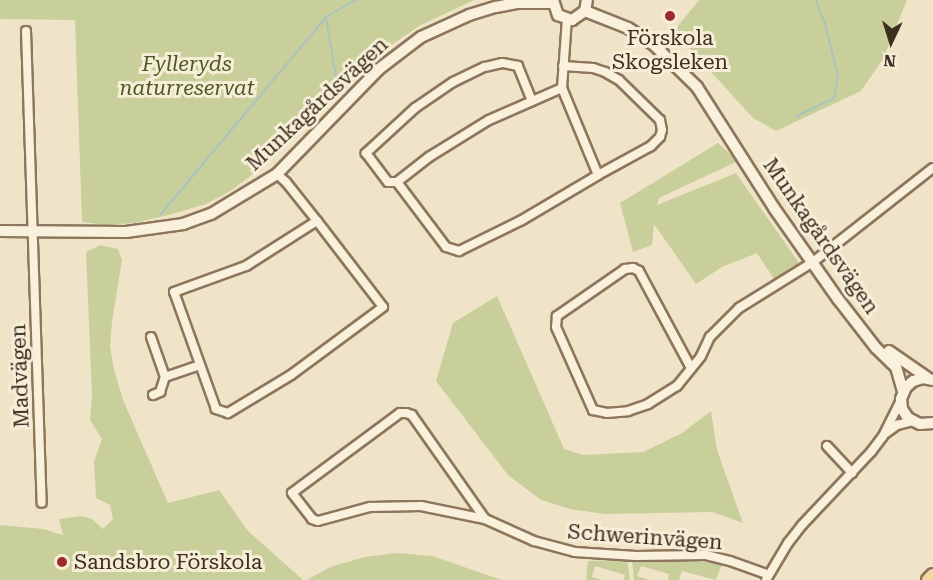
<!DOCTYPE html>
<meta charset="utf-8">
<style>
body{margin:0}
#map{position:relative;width:933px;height:580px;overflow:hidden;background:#f0e4c8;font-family:"Roboto Serif",serif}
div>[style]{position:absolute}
.green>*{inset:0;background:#c9cf9b}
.stream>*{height:2px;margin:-1px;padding:0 1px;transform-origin:1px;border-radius:1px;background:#a9c4bc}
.roads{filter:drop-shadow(2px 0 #8d765c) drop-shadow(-2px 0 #8d765c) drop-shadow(0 2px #8d765c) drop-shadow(0 -2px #8d765c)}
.street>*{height:8px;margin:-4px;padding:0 4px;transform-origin:4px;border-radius:4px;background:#faf1dc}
.secondary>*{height:10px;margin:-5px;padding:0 5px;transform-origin:5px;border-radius:5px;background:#faf1dc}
.primary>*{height:12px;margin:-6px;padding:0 6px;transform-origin:6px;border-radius:6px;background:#f3d9a0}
.dots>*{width:16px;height:16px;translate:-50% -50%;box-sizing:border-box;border:3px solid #f7eed8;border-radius:50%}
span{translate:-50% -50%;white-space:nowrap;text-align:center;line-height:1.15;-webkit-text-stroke:6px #f7eed8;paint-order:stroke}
.poi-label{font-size:21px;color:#3d2e20}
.left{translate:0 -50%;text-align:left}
.park-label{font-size:21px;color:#4d5a26;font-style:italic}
.street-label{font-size:21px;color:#3d2e20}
.north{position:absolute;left:861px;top:12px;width:60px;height:60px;-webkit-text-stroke:4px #f7eed8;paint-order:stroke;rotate:184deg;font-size:16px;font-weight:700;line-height:24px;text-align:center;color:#3d2e20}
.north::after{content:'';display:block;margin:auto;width:21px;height:27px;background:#3d2e20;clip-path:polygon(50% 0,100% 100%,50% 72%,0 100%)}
</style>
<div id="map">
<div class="green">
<div style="clip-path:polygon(0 0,474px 0,419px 26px,393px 44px,253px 174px,232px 190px,206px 204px,169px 215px,134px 223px,106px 225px,82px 222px,75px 20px,0 19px)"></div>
<div style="clip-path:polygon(699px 0,907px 0,883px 59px,861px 91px,776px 131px,753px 118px,674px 31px)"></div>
<div style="clip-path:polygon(718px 143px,738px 161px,659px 198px,657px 205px,736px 173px,799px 263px,774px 279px,757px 253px,722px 267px,696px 284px,654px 224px,652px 245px,633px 252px,620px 203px)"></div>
<div style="clip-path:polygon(100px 245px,118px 249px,122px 260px,112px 322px,110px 346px,114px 370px,123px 400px,168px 503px,219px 490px,248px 531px,303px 580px,0 580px,0 525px,43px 529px,63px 535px,59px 519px,82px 516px,92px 519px,103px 529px,113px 519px,110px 505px,96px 498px,94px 462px,102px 439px,90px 420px,92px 395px,86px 252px)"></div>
<div style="clip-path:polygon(497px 296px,564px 449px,583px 455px,643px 452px,682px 433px,711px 411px,717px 450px,743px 523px,712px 512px,605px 514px,570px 509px,541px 500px,508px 475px,436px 381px,453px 323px)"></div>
<div style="clip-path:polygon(397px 553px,432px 556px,502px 580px,307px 580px,330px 567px,365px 557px)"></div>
<div style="clip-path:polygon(627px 560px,630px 580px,623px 580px,625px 575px,595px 566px,592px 577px,602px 580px,586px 580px,588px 561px)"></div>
<div style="clip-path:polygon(685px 560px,722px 564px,716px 580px,682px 571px,679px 580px,668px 580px,669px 574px,641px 566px,637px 576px,649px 580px,634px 580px,632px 561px)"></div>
</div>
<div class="stream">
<div style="left:326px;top:18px;width:66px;rotate:80.4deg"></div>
<div style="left:797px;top:116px;width:41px;rotate:-25.9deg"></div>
<div style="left:834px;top:98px;width:22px;rotate:-80deg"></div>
<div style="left:838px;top:76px;width:54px;rotate:-104deg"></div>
<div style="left:825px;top:24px;width:26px;rotate:-111deg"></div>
<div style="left:160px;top:215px;width:258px;rotate:-50deg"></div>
<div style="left:326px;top:17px;width:34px;rotate:-30deg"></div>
</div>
<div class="roads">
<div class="street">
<div style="left:26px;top:31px;width:472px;rotate:88.1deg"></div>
<div style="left:563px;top:66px;width:30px;rotate:4deg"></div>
<div style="left:593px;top:68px;width:13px;rotate:18deg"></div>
<div style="left:605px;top:72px;width:16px;rotate:30deg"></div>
<div style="left:619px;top:80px;width:57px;rotate:44.3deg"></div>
<div style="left:660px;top:120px;width:10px;rotate:79deg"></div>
<div style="left:662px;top:130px;width:7px;rotate:106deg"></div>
<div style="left:660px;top:137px;width:13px;rotate:135deg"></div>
<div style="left:651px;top:146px;width:60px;rotate:151.3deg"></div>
<div style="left:532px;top:101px;width:38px;rotate:-112deg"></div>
<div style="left:518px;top:66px;width:16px;rotate:-169deg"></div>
<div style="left:502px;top:63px;width:18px;rotate:167deg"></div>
<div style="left:484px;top:67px;width:34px;rotate:154deg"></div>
<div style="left:453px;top:82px;width:46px;rotate:145.6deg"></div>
<div style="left:415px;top:108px;width:67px;rotate:137.4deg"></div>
<div style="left:366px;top:153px;width:36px;rotate:53deg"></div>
<div style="left:388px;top:182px;width:9px"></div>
<div style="left:397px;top:182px;width:41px;rotate:-38deg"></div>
<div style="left:429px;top:157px;width:70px;rotate:-31.7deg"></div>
<div style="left:489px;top:120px;width:80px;rotate:-23.7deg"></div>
<div style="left:277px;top:174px;width:12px;rotate:42deg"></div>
<div style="left:286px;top:182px;width:50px;rotate:51.5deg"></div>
<div style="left:317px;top:221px;width:108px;rotate:52.5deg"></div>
<div style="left:383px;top:307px;width:114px;rotate:143.5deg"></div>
<div style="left:291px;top:375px;width:74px;rotate:148.9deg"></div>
<div style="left:228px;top:413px;width:13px;rotate:-162deg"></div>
<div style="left:216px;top:409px;width:124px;rotate:-109.7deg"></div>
<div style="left:174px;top:292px;width:77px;rotate:-19.9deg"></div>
<div style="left:246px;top:266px;width:84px;rotate:-32.4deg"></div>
<div style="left:397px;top:182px;width:81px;rotate:53deg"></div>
<div style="left:446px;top:247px;width:14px;rotate:17deg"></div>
<div style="left:459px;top:251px;width:70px;rotate:-26.2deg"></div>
<div style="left:522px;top:220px;width:88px;rotate:-30.6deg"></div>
<div style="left:598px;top:175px;width:94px;rotate:-112.5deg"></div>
<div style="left:562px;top:88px;width:69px;rotate:-85.9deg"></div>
<div style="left:151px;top:337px;width:42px;rotate:70.7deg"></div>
<div style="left:691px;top:368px;width:110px;rotate:-118.2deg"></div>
<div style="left:639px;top:271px;width:7px;rotate:-153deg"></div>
<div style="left:633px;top:268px;width:8px;rotate:173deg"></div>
<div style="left:625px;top:269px;width:83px;rotate:145.3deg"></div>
<div style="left:557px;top:316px;width:11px;rotate:95deg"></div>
<div style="left:556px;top:327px;width:91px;rotate:66deg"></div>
<div style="left:593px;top:410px;width:14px;rotate:12deg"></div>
<div style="left:607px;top:413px;width:21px;rotate:-5deg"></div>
<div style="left:628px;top:411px;width:21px;rotate:-19deg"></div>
<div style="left:648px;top:404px;width:34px;rotate:-32deg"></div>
<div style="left:677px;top:386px;width:38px;rotate:-51deg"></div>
<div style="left:701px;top:356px;width:21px;rotate:-65deg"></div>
<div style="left:710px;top:337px;width:41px;rotate:-45deg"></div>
<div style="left:739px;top:308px;width:87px;rotate:-31.9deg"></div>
<div style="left:813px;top:262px;width:152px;rotate:-38.1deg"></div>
<div style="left:153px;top:395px;width:8px;rotate:-23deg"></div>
<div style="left:160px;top:392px;width:16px;rotate:-72deg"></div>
<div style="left:165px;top:377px;width:37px;rotate:-19deg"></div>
<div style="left:886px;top:433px;width:14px;rotate:-36deg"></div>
<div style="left:897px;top:425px;width:16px;rotate:-14deg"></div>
<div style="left:827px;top:446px;width:37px;rotate:47deg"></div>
<div style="left:485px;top:519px;width:127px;rotate:-125.1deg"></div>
<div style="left:412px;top:415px;width:6px;rotate:-162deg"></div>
<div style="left:406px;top:413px;width:6px;rotate:180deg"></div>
<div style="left:400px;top:413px;width:134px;rotate:143.5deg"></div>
<div style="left:292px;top:493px;width:33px;rotate:52deg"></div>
<div style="left:312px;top:519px;width:6px;rotate:18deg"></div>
<div style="left:318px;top:521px;width:54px;rotate:-15.1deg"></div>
<div style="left:370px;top:507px;width:51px;rotate:-1.1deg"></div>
<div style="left:421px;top:506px;width:65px;rotate:11.5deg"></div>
<div style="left:485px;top:519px;width:54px;rotate:24.2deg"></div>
<div style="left:534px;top:541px;width:42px;rotate:15deg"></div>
<div style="left:575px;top:552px;width:61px;rotate:3.8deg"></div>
<div style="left:636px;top:556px;width:70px;rotate:-0.8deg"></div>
<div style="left:706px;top:555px;width:25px;rotate:14deg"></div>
<div style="left:730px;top:561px;width:41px;rotate:19.7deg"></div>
<div style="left:766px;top:580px;width:43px;rotate:-59.3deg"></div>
<div style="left:788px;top:543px;width:23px;rotate:-52deg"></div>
<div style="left:802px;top:525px;width:100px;rotate:-46.6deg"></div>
<div style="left:871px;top:452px;width:20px;rotate:-53deg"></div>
<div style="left:883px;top:436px;width:40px;rotate:-63.4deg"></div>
</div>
<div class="secondary">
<div style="left:553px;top:0;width:16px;rotate:72deg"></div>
<div style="left:558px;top:15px;width:15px;rotate:20deg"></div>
<div style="left:572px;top:20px;width:16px;rotate:-35deg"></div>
<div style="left:585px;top:11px;width:11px;rotate:-80deg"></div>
<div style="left:585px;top:11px;width:46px;rotate:21.6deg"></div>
<div style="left:628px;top:28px;width:31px;rotate:33deg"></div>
<div style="left:654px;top:45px;width:60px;rotate:44.3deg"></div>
<div style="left:697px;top:87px;width:143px;rotate:57.5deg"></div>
<div style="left:774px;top:208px;width:111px;rotate:54.9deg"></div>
<div style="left:838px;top:299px;width:62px;rotate:52.2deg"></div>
<div style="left:876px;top:348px;width:28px;rotate:44deg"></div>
<div style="left:896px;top:367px;width:26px;rotate:74deg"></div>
<div style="left:0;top:231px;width:126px;rotate:0.5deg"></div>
<div style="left:126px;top:232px;width:58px;rotate:-8deg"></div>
<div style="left:183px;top:224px;width:30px;rotate:-20deg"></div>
<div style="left:211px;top:214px;width:77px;rotate:-31.2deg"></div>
<div style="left:277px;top:174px;width:146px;rotate:-45.8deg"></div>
<div style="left:379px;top:69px;width:53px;rotate:-37.3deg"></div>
<div style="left:421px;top:37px;width:53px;rotate:-24.6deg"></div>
<div style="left:469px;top:15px;width:28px;rotate:-17deg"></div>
<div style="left:496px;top:7px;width:21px;rotate:-11deg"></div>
<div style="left:517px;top:3px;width:36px"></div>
<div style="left:889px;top:351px;width:47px;rotate:34.7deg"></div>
<div style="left:933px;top:380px;width:10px;rotate:-169deg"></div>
<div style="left:923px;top:378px;width:10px;rotate:163deg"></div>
<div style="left:913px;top:381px;width:9px;rotate:139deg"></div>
<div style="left:906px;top:387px;width:13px;rotate:113deg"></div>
<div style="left:901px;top:399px;width:10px;rotate:84deg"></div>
<div style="left:902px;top:409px;width:11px;rotate:56deg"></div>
<div style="left:908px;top:418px;width:13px;rotate:27deg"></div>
<div style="left:920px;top:424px;width:13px;rotate:-4deg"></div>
</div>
<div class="primary">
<div style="left:928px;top:580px;width:7px;rotate:-45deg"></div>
</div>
</div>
<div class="dots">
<div style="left:670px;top:16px;background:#9e2a2b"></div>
<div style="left:62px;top:562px;background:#9e2a2b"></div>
</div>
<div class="poi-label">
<span style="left:670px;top:50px">Förskola<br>Skogsleken</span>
<span class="left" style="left:74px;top:562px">Sandsbro Förskola</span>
</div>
<div class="park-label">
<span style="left:187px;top:76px">Fylleryds<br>naturreservat</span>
</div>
<div class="street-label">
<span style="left:317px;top:104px;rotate:-43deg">Munkagårdsvägen</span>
<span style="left:821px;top:236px;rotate:55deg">Munkagårdsvägen</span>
<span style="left:20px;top:376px;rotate:-92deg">Madvägen</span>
<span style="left:645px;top:537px;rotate:4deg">Schwerinvägen</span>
</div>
<div class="north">N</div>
</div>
